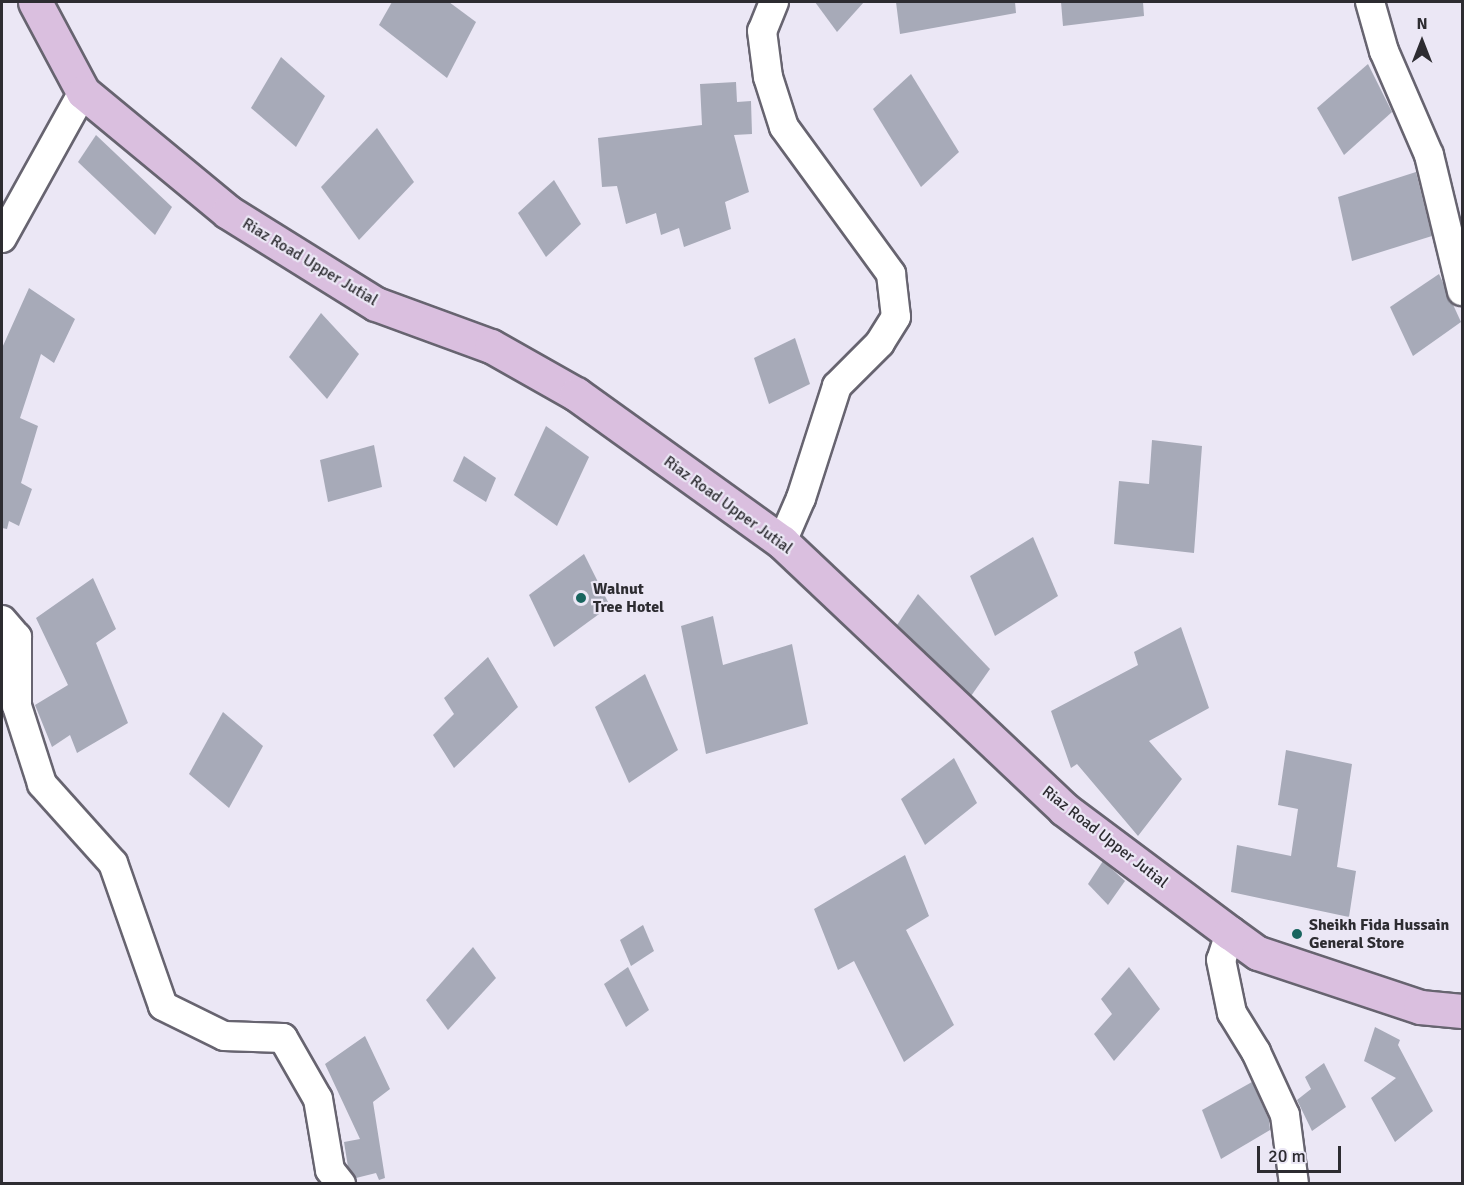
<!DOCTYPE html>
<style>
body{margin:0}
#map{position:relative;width:1464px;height:1185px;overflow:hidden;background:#ebe7f5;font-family:Signika,sans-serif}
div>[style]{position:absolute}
.building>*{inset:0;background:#a7aab8}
.roads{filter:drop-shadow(2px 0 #676470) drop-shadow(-2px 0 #676470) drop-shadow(0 2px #676470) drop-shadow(0 -2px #676470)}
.minor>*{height:28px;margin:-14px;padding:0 14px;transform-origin:14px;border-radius:14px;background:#fff}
.major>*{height:33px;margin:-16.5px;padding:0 16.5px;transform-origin:16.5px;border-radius:16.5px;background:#dabfdf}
.dots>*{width:16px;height:16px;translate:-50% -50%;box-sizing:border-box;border:3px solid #ebe7f5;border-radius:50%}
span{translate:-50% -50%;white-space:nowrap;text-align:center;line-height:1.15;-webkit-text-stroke:4.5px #ebe7f5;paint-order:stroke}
.street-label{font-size:16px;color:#2d2c31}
.poi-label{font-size:16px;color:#2d2c31;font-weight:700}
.left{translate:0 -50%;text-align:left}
.frame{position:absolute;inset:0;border:3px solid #2d2c31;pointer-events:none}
.north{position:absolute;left:1392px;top:12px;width:60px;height:60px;-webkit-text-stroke:4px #ebe7f5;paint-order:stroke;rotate:0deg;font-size:16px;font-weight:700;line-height:24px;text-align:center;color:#2d2c31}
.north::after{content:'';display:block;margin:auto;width:21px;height:27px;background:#2d2c31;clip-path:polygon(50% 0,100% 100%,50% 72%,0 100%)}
.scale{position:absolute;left:1257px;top:1146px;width:84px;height:27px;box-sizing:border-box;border:3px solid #2d2c31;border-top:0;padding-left:8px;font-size:18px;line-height:21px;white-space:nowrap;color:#2d2c31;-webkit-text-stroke:4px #ebe7f5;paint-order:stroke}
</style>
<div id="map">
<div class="building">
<div style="clip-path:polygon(392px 2px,449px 2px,476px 22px,447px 78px,379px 25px)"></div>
<div style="clip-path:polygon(815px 2px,864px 2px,837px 32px)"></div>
<div style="clip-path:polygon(896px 2px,1015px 2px,1016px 13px,900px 34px)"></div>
<div style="clip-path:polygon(1061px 2px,1143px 2px,1144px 16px,1063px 26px)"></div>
<div style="clip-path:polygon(281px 57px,325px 96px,296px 147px,251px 108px)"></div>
<div style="clip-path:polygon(1368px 64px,1392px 112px,1344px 155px,1317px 108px)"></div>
<div style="clip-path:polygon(911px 74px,959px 152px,921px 187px,873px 109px)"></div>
<div style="clip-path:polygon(736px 82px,737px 102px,751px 101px,752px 134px,734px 135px,749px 192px,725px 202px,731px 229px,684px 247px,679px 228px,661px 235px,656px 213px,626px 224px,617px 186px,602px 187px,598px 138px,702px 125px,700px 84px)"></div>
<div style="clip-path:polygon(377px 128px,414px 182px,359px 240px,321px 187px)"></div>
<div style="clip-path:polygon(96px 135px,172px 207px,155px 235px,78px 162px)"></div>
<div style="clip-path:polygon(1416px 172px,1432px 236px,1352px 261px,1338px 197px)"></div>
<div style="clip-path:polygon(554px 180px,581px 224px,546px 257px,518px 213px)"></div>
<div style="clip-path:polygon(1439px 274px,1461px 322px,1413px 356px,1390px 307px)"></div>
<div style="clip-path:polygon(29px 288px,75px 319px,54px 363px,41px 354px,20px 418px,38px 426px,21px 483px,32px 489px,19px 526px,9px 521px,7px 529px,2px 528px,2px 348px)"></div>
<div style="clip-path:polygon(321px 313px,359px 354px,327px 399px,289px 357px)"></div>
<div style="clip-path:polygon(795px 338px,810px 384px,769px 404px,754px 358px)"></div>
<div style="clip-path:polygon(546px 426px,589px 457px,557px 526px,514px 495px)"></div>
<div style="clip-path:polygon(1152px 440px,1202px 446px,1194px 553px,1114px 544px,1119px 481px,1149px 484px)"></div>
<div style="clip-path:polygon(374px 445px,382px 487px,328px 502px,320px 460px)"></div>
<div style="clip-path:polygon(464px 456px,496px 478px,486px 502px,453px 481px)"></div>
<div style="clip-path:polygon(1033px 537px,1058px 596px,995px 636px,970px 576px)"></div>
<div style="clip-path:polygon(584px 554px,610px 606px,554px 647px,529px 595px)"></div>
<div style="clip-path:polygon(93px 578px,116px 629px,96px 643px,128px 723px,77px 753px,70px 735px,52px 747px,35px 705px,68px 685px,36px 618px)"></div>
<div style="clip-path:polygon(918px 594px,990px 669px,971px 696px,897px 625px)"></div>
<div style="clip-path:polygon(713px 616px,723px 665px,792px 644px,808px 724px,706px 754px,681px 626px)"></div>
<div style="clip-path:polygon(1181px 627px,1209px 708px,1149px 741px,1182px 779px,1138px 836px,1077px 764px,1071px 768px,1051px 711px,1138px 665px,1134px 652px)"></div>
<div style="clip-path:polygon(488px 657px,518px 707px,454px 768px,433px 735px,454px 714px,444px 698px)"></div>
<div style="clip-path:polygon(645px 674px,678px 750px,629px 783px,595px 707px)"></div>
<div style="clip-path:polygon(223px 712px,263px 746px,229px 808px,189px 774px)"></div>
<div style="clip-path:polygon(1286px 750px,1352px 764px,1337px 867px,1356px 871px,1349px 917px,1231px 892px,1237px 845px,1291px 856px,1298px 809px,1278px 805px)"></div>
<div style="clip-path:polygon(954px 758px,977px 803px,925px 845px,901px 799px)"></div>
<div style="clip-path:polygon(905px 855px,929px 916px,906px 930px,954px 1025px,904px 1062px,854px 961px,838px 970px,814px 909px)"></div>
<div style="clip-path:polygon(1103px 861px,1125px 881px,1108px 905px,1088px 884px)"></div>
<div style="clip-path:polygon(643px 925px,654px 951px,631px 966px,620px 940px)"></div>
<div style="clip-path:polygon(473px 947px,496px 978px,448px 1030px,426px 1000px)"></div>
<div style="clip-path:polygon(628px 967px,649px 1010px,626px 1027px,604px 984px)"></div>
<div style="clip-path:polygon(1129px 967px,1160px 1009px,1114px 1061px,1094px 1034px,1112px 1014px,1101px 999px)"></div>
<div style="clip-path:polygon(1375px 1027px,1400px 1040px,1398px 1045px,1433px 1111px,1395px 1142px,1371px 1098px,1396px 1078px,1364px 1061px)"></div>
<div style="clip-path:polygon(365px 1036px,390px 1089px,373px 1102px,385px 1178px,379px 1180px,376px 1173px,356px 1178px,348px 1167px,344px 1142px,360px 1139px,325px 1064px)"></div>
<div style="clip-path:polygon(1324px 1063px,1346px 1107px,1312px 1131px,1297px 1100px,1311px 1089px,1305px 1077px)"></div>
<div style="clip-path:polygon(1252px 1082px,1269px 1120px,1270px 1130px,1221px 1159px,1202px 1110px)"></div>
</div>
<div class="roads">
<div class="minor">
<div style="left:774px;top:2px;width:31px;rotate:112deg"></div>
<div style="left:762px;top:31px;width:46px;rotate:82.6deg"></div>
<div style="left:768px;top:77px;width:52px;rotate:72.3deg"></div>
<div style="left:784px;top:127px;width:182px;rotate:53.9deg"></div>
<div style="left:891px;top:274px;width:43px;rotate:83.4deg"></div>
<div style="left:896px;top:317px;width:31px;rotate:122deg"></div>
<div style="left:880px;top:343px;width:61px;rotate:135deg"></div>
<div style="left:837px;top:386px;width:118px;rotate:107.8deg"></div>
<div style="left:801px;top:498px;width:48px;rotate:113.4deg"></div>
<div style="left:1370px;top:2px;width:51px;rotate:74.1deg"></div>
<div style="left:1384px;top:51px;width:113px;rotate:66.6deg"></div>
<div style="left:1429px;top:155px;width:140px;rotate:76.4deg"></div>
<div style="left:2px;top:238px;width:167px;rotate:-61deg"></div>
<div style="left:2px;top:620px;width:23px;rotate:49deg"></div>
<div style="left:17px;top:637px;width:69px;rotate:90deg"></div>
<div style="left:17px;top:706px;width:82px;rotate:72.2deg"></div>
<div style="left:42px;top:784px;width:106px;rotate:48.1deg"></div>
<div style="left:113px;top:863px;width:151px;rotate:70.7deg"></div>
<div style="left:163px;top:1006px;width:68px;rotate:26.2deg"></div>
<div style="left:224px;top:1036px;width:59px;rotate:1.9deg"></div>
<div style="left:283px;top:1038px;width:70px;rotate:60.2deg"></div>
<div style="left:318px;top:1099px;width:72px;rotate:80.4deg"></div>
<div style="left:330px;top:1170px;width:18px;rotate:52deg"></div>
<div style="left:1230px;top:933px;width:28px;rotate:108deg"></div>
<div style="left:1221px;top:960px;width:54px;rotate:78.3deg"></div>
<div style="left:1232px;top:1013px;width:46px;rotate:58.4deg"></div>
<div style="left:1256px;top:1052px;width:69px;rotate:65.3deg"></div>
<div style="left:1285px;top:1115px;width:70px;rotate:82.6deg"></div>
</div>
<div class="major">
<div style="left:35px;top:2px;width:102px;rotate:61.9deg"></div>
<div style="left:83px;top:92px;width:188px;rotate:39.6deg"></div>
<div style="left:228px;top:212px;width:174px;rotate:31.9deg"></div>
<div style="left:376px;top:304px;width:122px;rotate:20.1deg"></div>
<div style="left:491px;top:346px;width:98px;rotate:29.5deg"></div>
<div style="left:576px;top:394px;width:254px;rotate:35.7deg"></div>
<div style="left:782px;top:542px;width:388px;rotate:43.4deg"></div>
<div style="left:1064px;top:809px;width:207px;rotate:36.8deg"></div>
<div style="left:1230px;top:933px;width:34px;rotate:36deg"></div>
<div style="left:1258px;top:953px;width:171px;rotate:18.4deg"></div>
<div style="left:1420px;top:1007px;width:42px;rotate:5.4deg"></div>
</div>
</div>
<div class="dots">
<div style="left:581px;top:598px;background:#19655f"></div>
<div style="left:1297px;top:934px;background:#19655f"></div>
</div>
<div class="street-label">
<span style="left:310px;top:262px;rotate:31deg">Riaz Road Upper Jutial</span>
<span style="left:728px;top:505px;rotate:36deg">Riaz Road Upper Jutial</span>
<span style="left:1105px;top:837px;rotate:38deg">Riaz Road Upper Jutial</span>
</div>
<div class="poi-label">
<span class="left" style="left:593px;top:598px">Walnut<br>Tree Hotel</span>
<span class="left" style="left:1309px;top:934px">Sheikh Fida Hussain<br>General Store</span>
</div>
<div class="frame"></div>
<div class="north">N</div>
<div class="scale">20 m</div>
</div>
